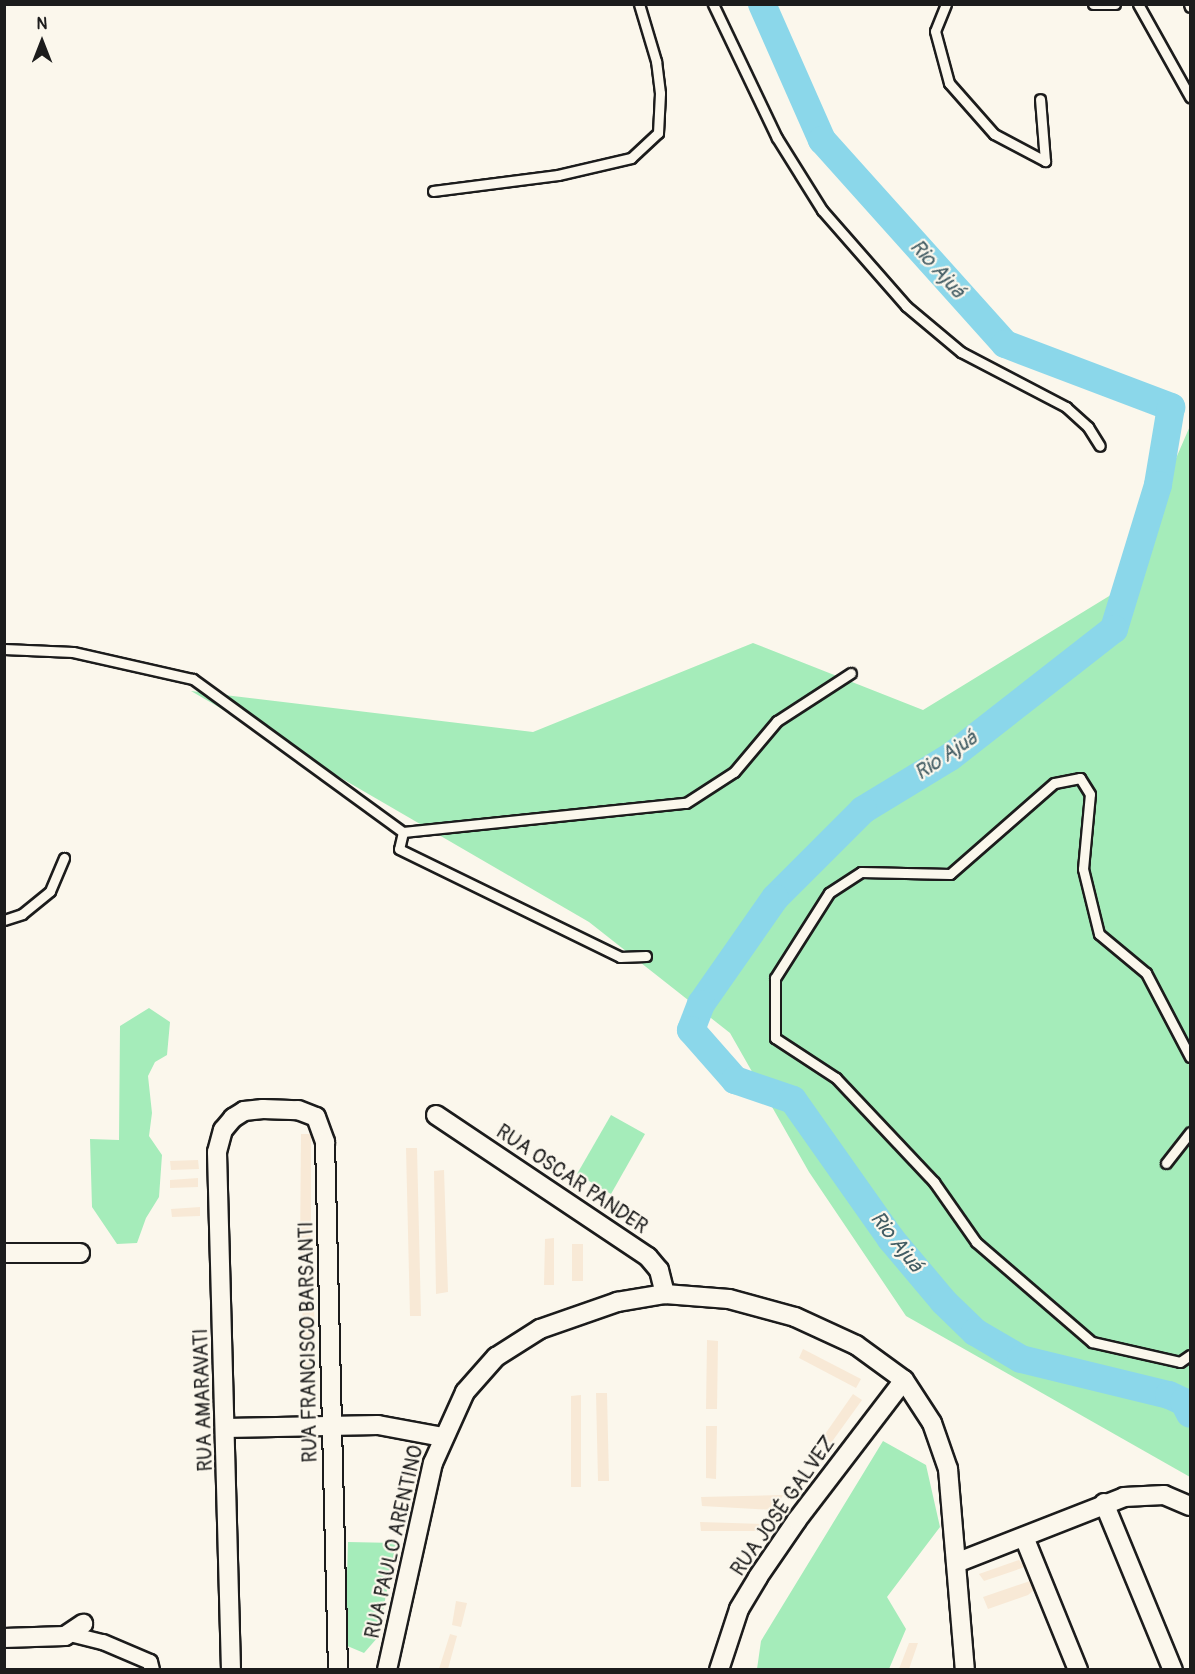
<!DOCTYPE html>
<meta charset="utf-8">
<style>
body{margin:0}
#map{position:relative;width:1195px;height:1674px;overflow:hidden;background:#fbf7ec;font-family:Pangolin,sans-serif}
div>[style]{position:absolute}
.built>*{inset:0;background:#f8e9d6}
.green>*{inset:0;background:#a5ecba}
.river>*{height:28px;margin:-14px;padding:0 14px;transform-origin:14px;border-radius:14px;background:#8bd7ea}
.roads{filter:drop-shadow(2px 0 #1c1c1c) drop-shadow(-2px 0 #1c1c1c) drop-shadow(0 2px #1c1c1c) drop-shadow(0 -2px #1c1c1c)}
.service>*{height:9px;margin:-4.5px;padding:0 4.5px;transform-origin:4.5px;border-radius:4.5px;background:#fbf7ec}
.pedestrian>*{height:14px;margin:-7px;padding:0 7px;transform-origin:7px;border-radius:7px;background:#fbf7ec}
.minor>*{height:18px;margin:-9px;padding:0 9px;transform-origin:9px;border-radius:9px;background:#fbf7ec}
span{translate:-50% -50%;white-space:nowrap;text-align:center;line-height:1.15;-webkit-text-stroke:4.5px #fbf7ec;paint-order:stroke}
.street-label{font-size:20px;color:#1c1c1c}
.water-label{font-size:21px;color:#435d64;font-style:italic}
.frame{position:absolute;inset:0;border:6px solid #1c1c1c;pointer-events:none}
.north{position:absolute;left:12px;top:12px;width:60px;height:60px;-webkit-text-stroke:4px #fbf7ec;paint-order:stroke;rotate:0deg;font-size:16px;font-weight:700;line-height:24px;text-align:center;color:#1c1c1c}
.north::after{content:'';display:block;margin:auto;width:21px;height:27px;background:#1c1c1c;clip-path:polygon(50% 0,100% 100%,50% 72%,0 100%)}
</style>
<div id="map">
<div class="built">
<div style="clip-path:polygon(301px 1134px,311px 1134px,311px 1254px,300px 1254px)"></div>
<div style="clip-path:polygon(406px 1148px,417px 1148px,421px 1316px,410px 1316px)"></div>
<div style="clip-path:polygon(198px 1160px,199px 1169px,171px 1170px,170px 1161px)"></div>
<div style="clip-path:polygon(444px 1170px,448px 1292px,436px 1294px,434px 1171px)"></div>
<div style="clip-path:polygon(198px 1178px,198px 1187px,170px 1188px,170px 1180px)"></div>
<div style="clip-path:polygon(200px 1207px,200px 1216px,172px 1217px,171px 1209px)"></div>
<div style="clip-path:polygon(554px 1238px,554px 1285px,544px 1285px,545px 1239px)"></div>
<div style="clip-path:polygon(572px 1244px,583px 1244px,583px 1281px,572px 1281px)"></div>
<div style="clip-path:polygon(302px 1298px,314px 1298px,315px 1373px,304px 1373px)"></div>
<div style="clip-path:polygon(707px 1340px,718px 1341px,717px 1409px,706px 1409px)"></div>
<div style="clip-path:polygon(803px 1349px,861px 1379px,856px 1388px,799px 1358px)"></div>
<div style="clip-path:polygon(596px 1393px,607px 1393px,609px 1481px,598px 1481px)"></div>
<div style="clip-path:polygon(853px 1394px,862px 1400px,831px 1443px,823px 1437px)"></div>
<div style="clip-path:polygon(581px 1395px,581px 1487px,571px 1487px,571px 1396px)"></div>
<div style="clip-path:polygon(706px 1426px,717px 1426px,716px 1479px,706px 1478px)"></div>
<div style="clip-path:polygon(783px 1495px,775px 1510px,702px 1506px,701px 1497px)"></div>
<div style="clip-path:polygon(700px 1522px,766px 1524px,765px 1531px,701px 1531px)"></div>
<div style="clip-path:polygon(1019px 1560px,1025px 1567px,984px 1581px,979px 1574px)"></div>
<div style="clip-path:polygon(1030px 1581px,1034px 1590px,1028px 1595px,988px 1609px,983px 1597px)"></div>
<div style="clip-path:polygon(456px 1601px,467px 1603px,461px 1627px,452px 1625px)"></div>
<div style="clip-path:polygon(450px 1634px,457px 1636px,448px 1669px,439px 1669px)"></div>
<div style="clip-path:polygon(909px 1643px,918px 1643px,909px 1669px,899px 1669px)"></div>
</div>
<div class="green">
<div style="clip-path:polygon(1190px 426px,1190px 1477px,906px 1316px,809px 1172px,730px 1033px,589px 922px,191px 691px,533px 732px,753px 643px,923px 710px,1119px 590px)"></div>
<div style="clip-path:polygon(149px 1008px,170px 1022px,167px 1055px,155px 1062px,148px 1076px,152px 1113px,149px 1136px,162px 1155px,159px 1197px,146px 1218px,137px 1243px,117px 1244px,92px 1207px,90px 1139px,119px 1140px,120px 1026px)"></div>
<div style="clip-path:polygon(611px 1115px,645px 1134px,611px 1194px,577px 1174px)"></div>
<div style="clip-path:polygon(883px 1441px,926px 1465px,940px 1527px,887px 1597px,906px 1629px,889px 1669px,757px 1669px,761px 1641px)"></div>
<div style="clip-path:polygon(348px 1542px,396px 1543px,378px 1637px,364px 1653px,345px 1645px)"></div>
</div>
<div class="river">
<div style="left:762px;top:4px;width:149px;rotate:66.2deg"></div>
<div style="left:822px;top:140px;width:274px;rotate:48.1deg"></div>
<div style="left:1005px;top:344px;width:178px;rotate:20.8deg"></div>
<div style="left:1171px;top:407px;width:79px;rotate:99.5deg"></div>
<div style="left:1158px;top:485px;width:151px;rotate:107deg"></div>
<div style="left:1114px;top:629px;width:208px;rotate:142deg"></div>
<div style="left:950px;top:757px;width:102px;rotate:148.7deg"></div>
<div style="left:863px;top:810px;width:124px;rotate:135deg"></div>
<div style="left:775px;top:898px;width:129px;rotate:124.9deg"></div>
<div style="left:701px;top:1004px;width:28px;rotate:111deg"></div>
<div style="left:691px;top:1030px;width:67px;rotate:48.7deg"></div>
<div style="left:735px;top:1080px;width:61px;rotate:19deg"></div>
<div style="left:793px;top:1100px;width:170px;rotate:54.8deg"></div>
<div style="left:891px;top:1239px;width:82px;rotate:49.9deg"></div>
<div style="left:944px;top:1302px;width:43px;rotate:44.1deg"></div>
<div style="left:975px;top:1332px;width:53px;rotate:30.4deg"></div>
<div style="left:1021px;top:1359px;width:152px;rotate:13.7deg"></div>
<div style="left:1169px;top:1395px;width:17px;rotate:25deg"></div>
<div style="left:1184px;top:1402px;width:13px;rotate:63deg"></div>
</div>
<div class="roads">
<div class="service">
<div style="left:713px;top:4px;width:148px;rotate:64.5deg"></div>
<div style="left:777px;top:138px;width:85px;rotate:58deg"></div>
<div style="left:822px;top:210px;width:128px;rotate:48.8deg"></div>
<div style="left:906px;top:306px;width:72px;rotate:39.9deg"></div>
<div style="left:961px;top:352px;width:119px;rotate:27.6deg"></div>
<div style="left:1066px;top:407px;width:30px;rotate:42deg"></div>
<div style="left:1088px;top:427px;width:22px;rotate:58deg"></div>
<div style="left:946px;top:4px;width:29px;rotate:112deg"></div>
<div style="left:935px;top:31px;width:54px;rotate:74.9deg"></div>
<div style="left:949px;top:83px;width:68px;rotate:48.6deg"></div>
<div style="left:994px;top:134px;width:58px;rotate:27.9deg"></div>
<div style="left:1045px;top:161px;width:62px;rotate:-94.6deg"></div>
<div style="left:1093px;top:4px;width:22px"></div>
<div style="left:1138px;top:4px;width:107px;rotate:60.8deg"></div>
<div style="left:1189px;top:4px;width:3px;rotate:72deg"></div>
<div style="left:433px;top:191px;width:126px;rotate:-7.3deg"></div>
<div style="left:558px;top:175px;width:75px;rotate:-13.1deg"></div>
<div style="left:631px;top:158px;width:37px;rotate:-43deg"></div>
<div style="left:658px;top:133px;width:40px;rotate:-87.1deg"></div>
<div style="left:660px;top:93px;width:32px;rotate:-97deg"></div>
<div style="left:656px;top:61px;width:59px;rotate:-106.6deg"></div>
<div style="left:4px;top:649px;width:69px;rotate:2.5deg"></div>
<div style="left:73px;top:652px;width:123px;rotate:12.7deg"></div>
<div style="left:193px;top:679px;width:260px;rotate:36.1deg"></div>
<div style="left:403px;top:832px;width:284px;rotate:-5.9deg"></div>
<div style="left:686px;top:803px;width:57px;rotate:-32.9deg"></div>
<div style="left:734px;top:772px;width:67px;rotate:-49.9deg"></div>
<div style="left:777px;top:721px;width:88px;rotate:-33deg"></div>
<div style="left:403px;top:832px;width:17px;rotate:103deg"></div>
<div style="left:399px;top:849px;width:246px;rotate:26deg"></div>
<div style="left:620px;top:957px;width:26px;rotate:-2deg"></div>
<div style="left:4px;top:920px;width:19px;rotate:-18deg"></div>
<div style="left:22px;top:914px;width:36px;rotate:-39deg"></div>
<div style="left:50px;top:891px;width:36px;rotate:-67deg"></div>
<div style="left:1190px;top:1057px;width:95px;rotate:-117.6deg"></div>
<div style="left:1146px;top:973px;width:61px;rotate:-140.3deg"></div>
<div style="left:1099px;top:934px;width:67px;rotate:-103.8deg"></div>
<div style="left:1083px;top:869px;width:75px;rotate:-84.7deg"></div>
<div style="left:1090px;top:794px;width:19px;rotate:-122deg"></div>
<div style="left:1080px;top:778px;width:26px;rotate:169deg"></div>
<div style="left:1054px;top:783px;width:138px;rotate:138.8deg"></div>
<div style="left:950px;top:874px;width:89px;rotate:-178.7deg"></div>
<div style="left:861px;top:872px;width:38px;rotate:147deg"></div>
<div style="left:829px;top:893px;width:101px;rotate:122.4deg"></div>
<div style="left:775px;top:978px;width:60px;rotate:90deg"></div>
<div style="left:775px;top:1038px;width:73px;rotate:33.3deg"></div>
<div style="left:836px;top:1078px;width:143px;rotate:46.7deg"></div>
<div style="left:934px;top:1182px;width:73px;rotate:55deg"></div>
<div style="left:976px;top:1242px;width:153px;rotate:40.8deg"></div>
<div style="left:1092px;top:1342px;width:90px;rotate:12.8deg"></div>
<div style="left:1180px;top:1362px;width:12px;rotate:-35deg"></div>
<div style="left:1166px;top:1163px;width:39px;rotate:-52deg"></div>
</div>
<div class="pedestrian">
<div style="left:70px;top:1634px;width:34px;rotate:14deg"></div>
<div style="left:103px;top:1642px;width:51px;rotate:23.1deg"></div>
<div style="left:150px;top:1662px;width:8px;rotate:76deg"></div>
</div>
<div class="minor">
<div style="left:436px;top:1115px;width:255px;rotate:33.8deg"></div>
<div style="left:648px;top:1257px;width:17px;rotate:50deg"></div>
<div style="left:659px;top:1270px;width:25px;rotate:76deg"></div>
<div style="left:4px;top:1253px;width:76px"></div>
<div style="left:226px;top:1428px;width:152px;rotate:-1.1deg"></div>
<div style="left:378px;top:1425px;width:65px;rotate:10.6deg"></div>
<div style="left:1104px;top:1503px;width:181px;rotate:67.6deg"></div>
<div style="left:1024px;top:1537px;width:144px;rotate:67.9deg"></div>
<div style="left:956px;top:1563px;width:180px;rotate:-21.4deg"></div>
<div style="left:1124px;top:1497px;width:40px;rotate:-2.9deg"></div>
<div style="left:1164px;top:1495px;width:28px;rotate:23deg"></div>
<div style="left:4px;top:1638px;width:61px;rotate:-1.9deg"></div>
<div style="left:65px;top:1636px;width:22px;rotate:-34deg"></div>
<div style="left:231px;top:1670px;width:518px;rotate:-91.55deg"></div>
<div style="left:217px;top:1152px;width:23px;rotate:-75deg"></div>
<div style="left:223px;top:1130px;width:16px;rotate:-50deg"></div>
<div style="left:233px;top:1118px;width:13px;rotate:-32deg"></div>
<div style="left:244px;top:1111px;width:19px;rotate:-6deg"></div>
<div style="left:263px;top:1109px;width:35px;rotate:2deg"></div>
<div style="left:298px;top:1110px;width:19px;rotate:21deg"></div>
<div style="left:316px;top:1117px;width:27px;rotate:70deg"></div>
<div style="left:325px;top:1142px;width:528px;rotate:88.59deg"></div>
<div style="left:387px;top:1670px;width:212px;rotate:-77.5deg"></div>
<div style="left:433px;top:1463px;width:78px;rotate:-65.7deg"></div>
<div style="left:465px;top:1392px;width:47px;rotate:-48.5deg"></div>
<div style="left:496px;top:1357px;width:52px;rotate:-32.5deg"></div>
<div style="left:540px;top:1329px;width:82px;rotate:-19.3deg"></div>
<div style="left:617px;top:1302px;width:49px;rotate:-9.5deg"></div>
<div style="left:665px;top:1294px;width:64px;rotate:4.5deg"></div>
<div style="left:729px;top:1299px;width:68px;rotate:15.3deg"></div>
<div style="left:795px;top:1317px;width:67px;rotate:24.7deg"></div>
<div style="left:856px;top:1345px;width:59px;rotate:36.1deg"></div>
<div style="left:904px;top:1380px;width:51px;rotate:56.9deg"></div>
<div style="left:932px;top:1423px;width:49px;rotate:70.8deg"></div>
<div style="left:948px;top:1469px;width:202px;rotate:85.2deg"></div>
<div style="left:719px;top:1670px;width:64px;rotate:-71.8deg"></div>
<div style="left:739px;top:1609px;width:37px;rotate:-59deg"></div>
<div style="left:758px;top:1577px;width:69px;rotate:-55.6deg"></div>
<div style="left:797px;top:1520px;width:176px;rotate:-52.6deg"></div>
</div>
</div>
<div class="street-label">
<span style="left:572px;top:1179px;rotate:34deg">RUA OSCAR PANDER</span>
<span style="left:308px;top:1342px;rotate:-91deg">RUA FRANCISCO BARSANTI</span>
<span style="left:203px;top:1400px;rotate:-92deg">RUA AMARAVATI</span>
<span style="left:783px;top:1506px;rotate:-55deg">RUA JOSÉ GALVEZ</span>
<span style="left:394px;top:1542px;rotate:-77deg">RUA PAULO ARENTINO</span>
</div>
<div class="water-label">
<span style="left:937px;top:269px;rotate:48deg">Rio Ajuá</span>
<span style="left:946px;top:756px;rotate:-34deg">Rio Ajuá</span>
<span style="left:896px;top:1242px;rotate:52deg">Rio Ajuá</span>
</div>
<div class="frame"></div>
<div class="north">N</div>
</div>
